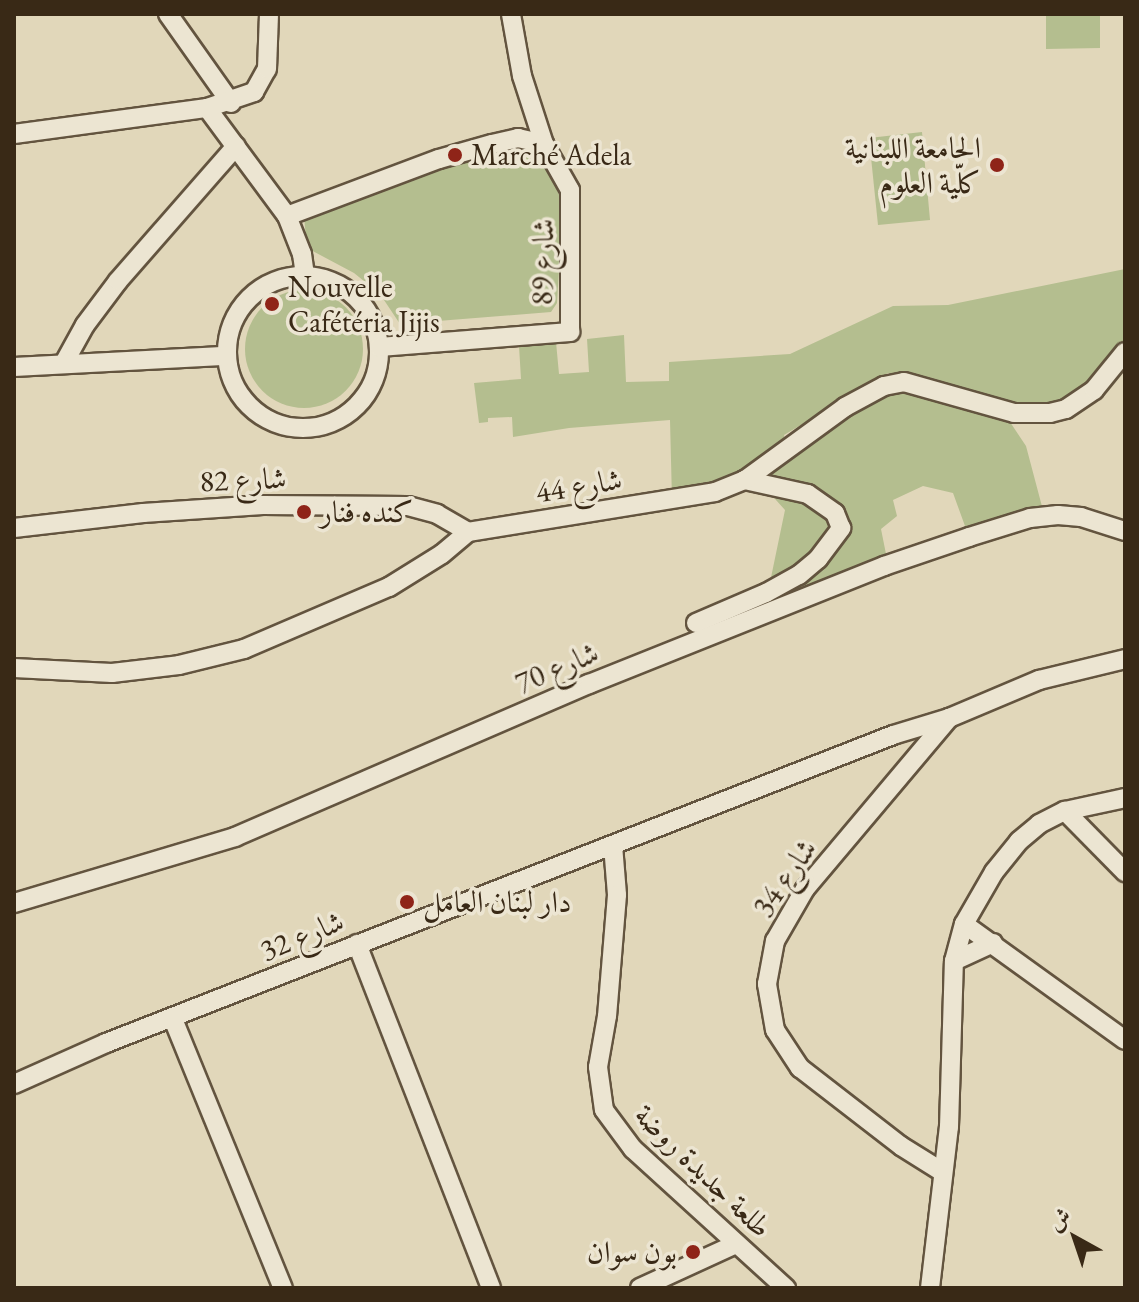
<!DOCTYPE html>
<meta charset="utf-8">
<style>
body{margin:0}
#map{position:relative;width:1139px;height:1302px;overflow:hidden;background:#e1d7ba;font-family:"EB Garamond",Amiri,serif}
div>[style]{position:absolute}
.green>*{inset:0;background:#b4be8f}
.round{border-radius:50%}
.roads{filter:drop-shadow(2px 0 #63543f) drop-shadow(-2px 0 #63543f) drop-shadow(0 2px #63543f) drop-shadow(0 -2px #63543f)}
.minor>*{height:18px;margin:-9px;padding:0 9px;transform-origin:9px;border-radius:9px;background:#ece5d2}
.minor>.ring{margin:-9px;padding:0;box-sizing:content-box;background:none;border:18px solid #ece5d2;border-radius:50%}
.dots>*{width:22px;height:22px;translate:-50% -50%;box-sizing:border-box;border:4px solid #ece5d2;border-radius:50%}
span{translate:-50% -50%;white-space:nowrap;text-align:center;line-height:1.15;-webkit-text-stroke:7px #ece5d2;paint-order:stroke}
.poi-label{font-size:30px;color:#392916}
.right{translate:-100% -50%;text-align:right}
.left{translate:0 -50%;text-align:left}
.street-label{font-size:30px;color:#392916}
.frame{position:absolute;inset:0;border:16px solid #392916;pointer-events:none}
.north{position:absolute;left:1035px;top:1198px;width:80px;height:80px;-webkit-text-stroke:6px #ece5d2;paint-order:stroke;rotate:320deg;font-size:22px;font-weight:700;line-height:32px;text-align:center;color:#392916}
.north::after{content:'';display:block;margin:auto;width:28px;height:36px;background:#392916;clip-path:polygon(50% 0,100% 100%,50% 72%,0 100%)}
</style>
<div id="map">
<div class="green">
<div style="clip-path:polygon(1046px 14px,1100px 14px,1100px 48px,1046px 49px)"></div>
<div style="clip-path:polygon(922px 132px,930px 220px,878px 225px,869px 138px)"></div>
<div style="clip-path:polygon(540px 149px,563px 204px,557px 303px,551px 312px,400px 324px,380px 294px,354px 273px,307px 248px,304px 217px,409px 175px,473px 158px)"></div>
<div style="clip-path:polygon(1125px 269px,1125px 364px,1089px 405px,1035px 408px,888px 373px,784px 435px,787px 449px,892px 387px,1006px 416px,1026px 446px,1044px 514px,969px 537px,953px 493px,923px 486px,893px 500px,897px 516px,881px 529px,887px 559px,763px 616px,785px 510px,757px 479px,672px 500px,670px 420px,569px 428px,513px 437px,512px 417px,488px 418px,488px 422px,479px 423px,474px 383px,521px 379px,519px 346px,556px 342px,559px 374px,589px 372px,587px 339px,624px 335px,626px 382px,669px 381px,669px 362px,790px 354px,893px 306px,948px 305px)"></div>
<div class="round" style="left:245px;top:290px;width:118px;height:118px"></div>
</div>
<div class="roads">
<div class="minor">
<div style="left:168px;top:14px;width:109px;rotate:54.7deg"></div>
<div style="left:207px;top:108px;width:134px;rotate:53.5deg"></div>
<div style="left:287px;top:216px;width:41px;rotate:68.5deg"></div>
<div style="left:302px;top:254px;width:22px;rotate:82deg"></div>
<div style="left:14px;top:134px;width:195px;rotate:-7.7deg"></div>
<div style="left:207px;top:108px;width:50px;rotate:-18.8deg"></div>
<div style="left:254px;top:92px;width:26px;rotate:-61deg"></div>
<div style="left:267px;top:69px;width:55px;rotate:-87.9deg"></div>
<div style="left:287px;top:216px;width:162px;rotate:-20.6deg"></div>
<div style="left:439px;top:159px;width:55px;rotate:-15.8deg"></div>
<div style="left:492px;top:144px;width:27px;rotate:-13deg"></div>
<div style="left:518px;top:138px;width:27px;rotate:13deg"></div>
<div class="ring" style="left:227px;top:276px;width:134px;height:134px"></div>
<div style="left:379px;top:347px;width:192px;rotate:-4.5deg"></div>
<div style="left:570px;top:332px;width:142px;rotate:-90deg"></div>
<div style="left:570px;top:190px;width:53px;rotate:-119.5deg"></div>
<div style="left:544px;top:144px;width:71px;rotate:-107.9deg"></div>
<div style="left:522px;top:76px;width:63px;rotate:-100.1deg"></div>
<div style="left:64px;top:363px;width:43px;rotate:-61.1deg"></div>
<div style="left:85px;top:325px;width:55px;rotate:-53.1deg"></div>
<div style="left:118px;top:281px;width:179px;rotate:-48.8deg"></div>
<div style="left:14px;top:367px;width:213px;rotate:-3deg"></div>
<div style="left:14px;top:528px;width:130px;rotate:-6.6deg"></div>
<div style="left:143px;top:513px;width:120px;rotate:-3.8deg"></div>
<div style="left:263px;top:505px;width:145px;rotate:0.4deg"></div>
<div style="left:408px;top:506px;width:30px;rotate:15deg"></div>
<div style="left:437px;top:514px;width:36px;rotate:30deg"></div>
<div style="left:696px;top:623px;width:76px;rotate:-23.2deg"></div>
<div style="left:766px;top:593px;width:38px;rotate:-29deg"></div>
<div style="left:799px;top:575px;width:25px;rotate:-40deg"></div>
<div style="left:818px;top:559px;width:39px;rotate:-53deg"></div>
<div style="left:841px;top:528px;width:16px;rotate:-112deg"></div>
<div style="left:835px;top:513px;width:33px;rotate:-145deg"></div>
<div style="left:808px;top:494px;width:65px;rotate:-167.5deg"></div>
<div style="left:14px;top:668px;width:98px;rotate:2.9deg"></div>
<div style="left:112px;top:673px;width:67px;rotate:-6.8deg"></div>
<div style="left:179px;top:665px;width:67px;rotate:-13.8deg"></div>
<div style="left:244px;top:649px;width:158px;rotate:-23.2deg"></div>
<div style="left:389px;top:587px;width:62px;rotate:-31.9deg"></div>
<div style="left:442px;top:554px;width:34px;rotate:-40deg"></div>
<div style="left:468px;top:532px;width:250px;rotate:-9.2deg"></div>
<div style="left:715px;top:492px;width:32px;rotate:-22deg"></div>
<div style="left:745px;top:480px;width:124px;rotate:-36.1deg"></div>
<div style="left:845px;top:407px;width:44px;rotate:-28.3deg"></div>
<div style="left:884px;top:386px;width:20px;rotate:-11deg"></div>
<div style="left:904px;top:382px;width:114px;rotate:15.7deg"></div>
<div style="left:1014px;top:413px;width:36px"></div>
<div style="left:1050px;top:413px;width:16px;rotate:-14deg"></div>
<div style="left:1066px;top:409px;width:34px;rotate:-34deg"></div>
<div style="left:1094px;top:390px;width:49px;rotate:-50.8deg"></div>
<div style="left:1065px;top:811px;width:86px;rotate:45.5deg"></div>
<div style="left:613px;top:845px;width:50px;rotate:85.4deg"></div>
<div style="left:617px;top:895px;width:121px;rotate:94.7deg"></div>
<div style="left:607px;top:1016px;width:52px;rotate:100deg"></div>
<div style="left:598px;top:1067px;width:43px;rotate:82.1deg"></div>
<div style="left:604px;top:1110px;width:49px;rotate:53.4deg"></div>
<div style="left:633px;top:1149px;width:207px;rotate:42.3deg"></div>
<div style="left:14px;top:903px;width:231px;rotate:-16.6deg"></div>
<div style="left:235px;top:837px;width:386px;rotate:-23.4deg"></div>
<div style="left:589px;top:684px;width:318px;rotate:-21.8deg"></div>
<div style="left:884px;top:566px;width:90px;rotate:-18.8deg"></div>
<div style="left:969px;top:537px;width:64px;rotate:-17.3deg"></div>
<div style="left:1030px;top:518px;width:28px;rotate:-6deg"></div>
<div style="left:1058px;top:515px;width:23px;rotate:5deg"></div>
<div style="left:1081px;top:517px;width:46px;rotate:17.7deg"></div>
<div style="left:964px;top:924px;width:198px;rotate:35.8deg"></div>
<div style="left:357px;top:944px;width:369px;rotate:68.7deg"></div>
<div style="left:954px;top:961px;width:43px;rotate:-24.8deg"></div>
<div style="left:173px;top:1019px;width:291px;rotate:67.8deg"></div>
<div style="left:14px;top:1084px;width:101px;rotate:-24deg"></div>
<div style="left:106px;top:1043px;width:845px;rotate:-21.37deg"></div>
<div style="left:893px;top:735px;width:59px;rotate:-16.9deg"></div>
<div style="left:949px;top:718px;width:98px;rotate:-22.9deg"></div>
<div style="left:1039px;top:680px;width:89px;rotate:-13.7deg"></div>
<div style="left:941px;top:1171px;width:47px;rotate:-148deg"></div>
<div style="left:901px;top:1146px;width:128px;rotate:-142.3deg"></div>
<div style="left:800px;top:1068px;width:45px;rotate:-123.3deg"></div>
<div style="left:775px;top:1030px;width:47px;rotate:-99.9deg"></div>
<div style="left:767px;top:984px;width:44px;rotate:-79.5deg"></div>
<div style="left:775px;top:941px;width:60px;rotate:-60deg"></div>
<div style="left:805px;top:889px;width:224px;rotate:-49.9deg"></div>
<div style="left:640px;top:1288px;width:106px;rotate:-24.6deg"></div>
<div style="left:930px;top:1288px;width:162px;rotate:-83.3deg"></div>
<div style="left:949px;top:1127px;width:166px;rotate:-88.3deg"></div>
<div style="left:954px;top:961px;width:38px;rotate:-75deg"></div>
<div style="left:964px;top:924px;width:60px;rotate:-60deg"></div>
<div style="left:994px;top:872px;width:40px;rotate:-51deg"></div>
<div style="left:1019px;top:841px;width:26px;rotate:-40deg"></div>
<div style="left:1039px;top:824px;width:29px;rotate:-27deg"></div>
<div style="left:1065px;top:811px;width:61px;rotate:-12.2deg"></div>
</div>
</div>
<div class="dots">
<div style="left:455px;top:155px;background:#8f2418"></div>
<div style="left:997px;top:165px;background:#8f2418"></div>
<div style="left:272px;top:304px;background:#8f2418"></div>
<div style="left:304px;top:512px;background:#8f2418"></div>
<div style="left:407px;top:902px;background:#8f2418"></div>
<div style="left:693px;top:1252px;background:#8f2418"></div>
</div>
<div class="poi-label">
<span class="right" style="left:981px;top:165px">الجامعة اللبنانية<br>كلّية العلوم</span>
<span class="left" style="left:471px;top:155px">Marché Adela</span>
<span class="left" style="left:288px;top:304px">Nouvelle<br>Cafétéria Jijis</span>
<span class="left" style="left:320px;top:512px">كنده فنار</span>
<span class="left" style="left:423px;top:902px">دار لبنان العامل</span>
<span class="right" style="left:677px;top:1252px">بون سوان</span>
</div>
<div class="street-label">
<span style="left:543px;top:262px;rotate:-89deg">شارع 89</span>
<span style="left:243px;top:480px;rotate:-2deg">شارع 82</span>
<span style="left:579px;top:486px;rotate:-9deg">شارع 44</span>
<span style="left:557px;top:668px;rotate:-23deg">شارع 70</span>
<span style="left:785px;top:878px;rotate:-55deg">شارع 34</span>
<span style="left:302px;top:936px;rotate:-22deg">شارع 32</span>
<span style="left:703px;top:1171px;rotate:44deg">طلعة جديدة روضة</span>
</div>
<div class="frame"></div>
<div class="north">ش</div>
</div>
